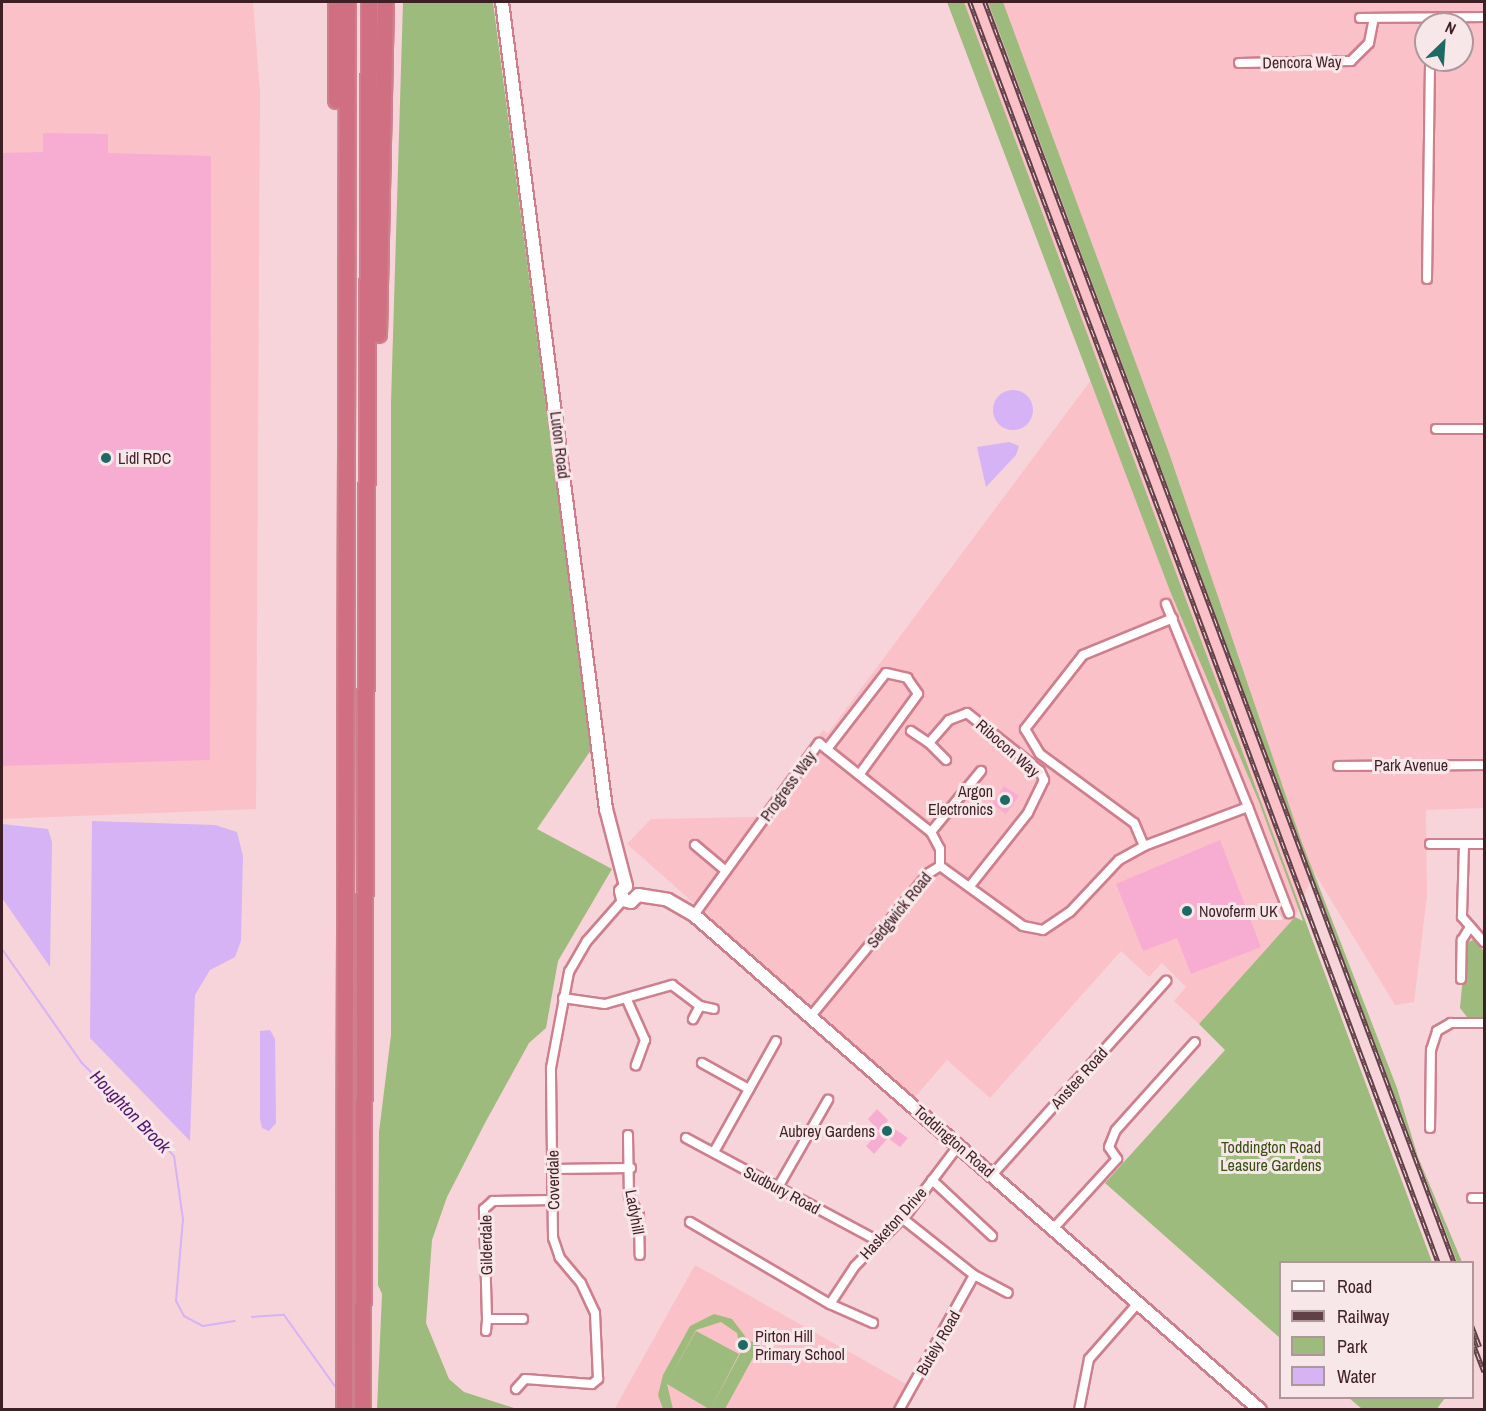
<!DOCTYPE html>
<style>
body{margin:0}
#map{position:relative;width:1486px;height:1411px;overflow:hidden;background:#f7d4d9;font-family:"Archivo Narrow",sans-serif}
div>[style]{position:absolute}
.built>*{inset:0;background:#fac1c9}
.green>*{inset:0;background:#9dbb7c}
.water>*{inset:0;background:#d6b3f4}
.round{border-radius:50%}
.stream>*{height:2px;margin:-1px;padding:0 1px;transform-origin:1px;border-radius:1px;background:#d6b3f4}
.building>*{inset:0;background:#f7add1}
.roads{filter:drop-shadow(2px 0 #ce7f8d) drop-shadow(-2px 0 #ce7f8d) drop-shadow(0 2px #ce7f8d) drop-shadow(0 -2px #ce7f8d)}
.minor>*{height:8px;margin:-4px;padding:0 4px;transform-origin:4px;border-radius:4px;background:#fff}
.secondary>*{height:12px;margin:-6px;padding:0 6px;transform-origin:6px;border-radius:6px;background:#fff}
.motorway>*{height:15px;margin:-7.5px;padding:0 7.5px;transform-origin:7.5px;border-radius:7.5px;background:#d06f82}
.rail>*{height:4.5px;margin-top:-2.25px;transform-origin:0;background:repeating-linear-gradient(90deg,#f8e7e9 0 7px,#614147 0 14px);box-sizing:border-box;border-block:2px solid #614147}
.dots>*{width:16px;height:16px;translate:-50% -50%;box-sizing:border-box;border:3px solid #f8e7e9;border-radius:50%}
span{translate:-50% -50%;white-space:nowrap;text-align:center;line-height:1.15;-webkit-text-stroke:6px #f8e7e9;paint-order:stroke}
.street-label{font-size:16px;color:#3e1f25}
.poi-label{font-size:16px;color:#3e1f25}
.left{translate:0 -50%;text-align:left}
.right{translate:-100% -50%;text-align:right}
.park-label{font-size:16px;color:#375013}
.water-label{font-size:18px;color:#511674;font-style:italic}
.frame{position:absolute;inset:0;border:3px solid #3e1f25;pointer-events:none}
.legend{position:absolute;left:1279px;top:1261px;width:195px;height:138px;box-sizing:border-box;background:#f8e7e9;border:2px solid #ae979b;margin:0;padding:8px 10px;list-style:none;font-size:18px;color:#3e1f25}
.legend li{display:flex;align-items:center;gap:12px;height:30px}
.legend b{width:30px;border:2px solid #ae979b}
.north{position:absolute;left:1414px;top:12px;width:60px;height:60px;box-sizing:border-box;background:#f8e7e9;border:2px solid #ae979b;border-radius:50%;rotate:25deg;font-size:16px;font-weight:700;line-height:24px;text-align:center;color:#3e1f25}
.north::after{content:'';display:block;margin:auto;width:21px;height:27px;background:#1d6964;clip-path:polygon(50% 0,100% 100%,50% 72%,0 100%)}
</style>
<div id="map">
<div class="built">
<div style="clip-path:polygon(2px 2px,253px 2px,260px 92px,256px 809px,2px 819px)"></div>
<div style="clip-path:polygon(evenodd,950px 2px,1484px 2px,1484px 808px,1426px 810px,1427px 896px,1414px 1002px,1395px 1005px,1314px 872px,1295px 917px,1199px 1024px,1174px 1001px,1186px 987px,1162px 963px,1149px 977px,1121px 951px,990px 1098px,947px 1060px,914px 1098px,627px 844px,651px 819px,755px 817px,823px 730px,828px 733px,1091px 380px,950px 2px,1426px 24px,1462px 24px,1462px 60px,1426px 60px,1426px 24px)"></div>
<div style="clip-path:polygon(695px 1265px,908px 1385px,894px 1409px,614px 1410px)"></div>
</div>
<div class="green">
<div style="clip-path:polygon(403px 2px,493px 2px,591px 750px,537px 829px,612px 869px,558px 961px,546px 1028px,529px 1043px,485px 1123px,447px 1197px,432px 1240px,426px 1323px,449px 1379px,464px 1392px,517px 1409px,377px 1409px,382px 1294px,378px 1285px,379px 1132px,391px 1035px,391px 402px)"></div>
<div style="clip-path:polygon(947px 2px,964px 2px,1432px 1262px,1280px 1262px,1280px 1338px,1105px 1183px,1225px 1050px,1199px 1024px,1295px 917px,1303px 921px,1259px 802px,1170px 591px)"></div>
<div style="clip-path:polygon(988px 2px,1003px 2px,1169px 453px,1301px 840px,1397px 1088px,1418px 1157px,1462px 1262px,1457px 1262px,1347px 969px)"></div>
<div style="clip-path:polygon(1473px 940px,1484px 951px,1484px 1017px,1467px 1017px,1460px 1008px,1466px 943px)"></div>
<div style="clip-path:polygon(evenodd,714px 1314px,732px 1319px,748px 1340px,760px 1345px,725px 1409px,709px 1409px,667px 1384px,673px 1409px,663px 1409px,658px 1395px,663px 1375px,690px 1326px,714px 1314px,721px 1322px,737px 1333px,741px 1352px,711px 1408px,739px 1354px,696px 1331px,667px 1383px,696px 1330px,721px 1322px)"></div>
<div style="clip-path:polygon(1349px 1398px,1445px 1398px,1436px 1410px,1362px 1409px)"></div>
</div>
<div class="water">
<div class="round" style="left:993px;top:390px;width:40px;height:40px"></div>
<div style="clip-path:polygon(1009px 442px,1019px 446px,1016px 455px,986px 487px,977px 447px)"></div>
<div style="clip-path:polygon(92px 821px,215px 825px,237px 832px,243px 856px,241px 941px,235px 957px,210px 970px,195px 995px,190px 1141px,90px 1038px)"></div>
<div style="clip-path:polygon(2px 824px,48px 829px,52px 842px,50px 967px,2px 898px)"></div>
<div style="clip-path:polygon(260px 1031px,270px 1030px,275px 1039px,276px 1123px,269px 1131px,262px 1128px,260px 1119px)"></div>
</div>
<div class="stream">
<div style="left:2px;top:949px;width:138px;rotate:55deg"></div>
<div style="left:81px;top:1062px;width:132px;rotate:45.3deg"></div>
<div style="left:174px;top:1156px;width:64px;rotate:81.9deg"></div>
<div style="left:183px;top:1219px;width:82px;rotate:94.9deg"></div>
<div style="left:176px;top:1301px;width:17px;rotate:62deg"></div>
<div style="left:184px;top:1316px;width:21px;rotate:28deg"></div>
<div style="left:203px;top:1326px;width:32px;rotate:-9deg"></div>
<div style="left:252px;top:1317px;width:32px;rotate:-4deg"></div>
<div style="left:284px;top:1315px;width:91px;rotate:54.4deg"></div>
</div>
<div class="building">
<div style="clip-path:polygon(43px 133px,108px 134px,108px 153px,211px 156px,210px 760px,2px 766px,2px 153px,43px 152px)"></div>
<div style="clip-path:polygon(1004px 786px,1019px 796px,1006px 814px,992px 804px)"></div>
<div style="clip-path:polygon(1220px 840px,1261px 947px,1191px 974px,1177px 938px,1143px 951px,1116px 884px)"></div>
<div style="clip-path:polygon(877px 1109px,888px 1120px,886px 1123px,908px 1138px,900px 1147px,888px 1138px,874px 1154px,866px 1146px,879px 1131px,868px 1119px)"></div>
</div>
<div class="roads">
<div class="minor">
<div style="left:1360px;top:18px;width:124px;rotate:-0.5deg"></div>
<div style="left:1239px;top:63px;width:112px;rotate:-1deg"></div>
<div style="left:1351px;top:61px;width:25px;rotate:-45deg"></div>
<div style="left:1369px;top:43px;width:25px;rotate:-79deg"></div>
<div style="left:1427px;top:279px;width:219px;rotate:-89.2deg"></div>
<div style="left:1436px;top:429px;width:48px"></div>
<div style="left:1166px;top:604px;width:219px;rotate:68deg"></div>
<div style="left:911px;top:731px;width:22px;rotate:34deg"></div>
<div style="left:827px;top:749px;width:96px;rotate:-52.2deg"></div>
<div style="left:886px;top:673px;width:22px;rotate:13deg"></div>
<div style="left:907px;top:678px;width:19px;rotate:55deg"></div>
<div style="left:918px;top:694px;width:100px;rotate:126.1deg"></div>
<div style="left:946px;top:760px;width:24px;rotate:-135deg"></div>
<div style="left:929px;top:743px;width:30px;rotate:-49deg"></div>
<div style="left:949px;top:720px;width:19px;rotate:-21deg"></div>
<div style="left:967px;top:713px;width:93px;rotate:38.5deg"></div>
<div style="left:1040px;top:771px;width:10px;rotate:66deg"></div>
<div style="left:1044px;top:780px;width:37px;rotate:116deg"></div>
<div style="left:1028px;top:813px;width:92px;rotate:128.4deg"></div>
<div style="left:1338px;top:766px;width:146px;rotate:-0.4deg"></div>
<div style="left:931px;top:832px;width:79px;rotate:-50.7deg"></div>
<div style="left:1430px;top:844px;width:34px"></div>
<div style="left:1484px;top:844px;width:20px;rotate:180deg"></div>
<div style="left:1464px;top:844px;width:73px;rotate:91.6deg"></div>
<div style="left:1462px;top:917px;width:33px;rotate:49deg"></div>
<div style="left:695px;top:845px;width:40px;rotate:40deg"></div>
<div style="left:1144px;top:846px;width:25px;rotate:-113deg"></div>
<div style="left:1134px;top:823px;width:117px;rotate:-143.7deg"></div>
<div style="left:1040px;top:754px;width:29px;rotate:-121deg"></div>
<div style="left:1025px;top:729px;width:94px;rotate:-51.9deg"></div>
<div style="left:1083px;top:655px;width:97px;rotate:-22.3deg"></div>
<div style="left:694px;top:915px;width:213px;rotate:-54deg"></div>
<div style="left:819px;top:743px;width:143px;rotate:38.5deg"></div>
<div style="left:931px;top:832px;width:19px;rotate:62deg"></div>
<div style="left:940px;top:849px;width:17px;rotate:90deg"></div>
<div style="left:1461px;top:979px;width:39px;rotate:-89deg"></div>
<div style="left:1462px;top:940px;width:13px;rotate:-58deg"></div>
<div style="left:563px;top:998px;width:42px;rotate:8.1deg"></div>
<div style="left:605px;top:1004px;width:70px;rotate:-15.8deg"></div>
<div style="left:672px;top:985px;width:35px;rotate:37deg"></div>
<div style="left:700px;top:1006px;width:15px;rotate:118deg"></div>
<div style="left:627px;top:1000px;width:44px;rotate:65.8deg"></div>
<div style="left:645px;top:1040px;width:27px;rotate:110deg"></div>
<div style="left:700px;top:1006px;width:14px;rotate:12deg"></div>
<div style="left:811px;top:1016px;width:185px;rotate:-50.5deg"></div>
<div style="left:929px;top:873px;width:13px;rotate:-32deg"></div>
<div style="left:940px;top:866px;width:102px;rotate:35.9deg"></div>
<div style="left:1023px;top:926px;width:20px;rotate:11deg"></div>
<div style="left:1043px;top:930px;width:32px;rotate:-34deg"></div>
<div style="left:1070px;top:912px;width:71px;rotate:-46.7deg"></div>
<div style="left:1119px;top:860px;width:29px;rotate:-29deg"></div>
<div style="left:1144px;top:846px;width:111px;rotate:-20.6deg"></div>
<div style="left:1248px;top:807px;width:114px;rotate:68.9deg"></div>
<div style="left:702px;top:1063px;width:54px;rotate:29deg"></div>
<div style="left:1430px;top:1128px;width:78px;rotate:-89.3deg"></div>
<div style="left:1431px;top:1050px;width:20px;rotate:-72deg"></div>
<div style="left:1437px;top:1031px;width:16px;rotate:-30deg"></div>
<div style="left:1451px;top:1023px;width:33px"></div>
<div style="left:628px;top:1135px;width:61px;rotate:89.1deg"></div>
<div style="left:629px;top:1196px;width:22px;rotate:63deg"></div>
<div style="left:639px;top:1216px;width:39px;rotate:89deg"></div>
<div style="left:686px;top:1138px;width:218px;rotate:28.2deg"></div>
<div style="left:714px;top:1152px;width:127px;rotate:-60.8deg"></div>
<div style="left:553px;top:1169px;width:78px;rotate:-0.7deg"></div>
<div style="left:992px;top:1175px;width:261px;rotate:-48.1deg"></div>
<div style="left:932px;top:1180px;width:82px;rotate:43deg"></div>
<div style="left:777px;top:1189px;width:103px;rotate:-60.2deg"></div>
<div style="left:1472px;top:1198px;width:12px"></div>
<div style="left:902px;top:1218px;width:92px;rotate:38.4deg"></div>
<div style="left:974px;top:1275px;width:38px;rotate:28deg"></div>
<div style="left:690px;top:1222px;width:162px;rotate:30.4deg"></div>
<div style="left:1053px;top:1229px;width:95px;rotate:-47.6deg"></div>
<div style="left:1117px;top:1159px;width:14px;rotate:-124deg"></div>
<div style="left:1109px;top:1147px;width:18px;rotate:-68deg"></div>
<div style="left:1116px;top:1130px;width:118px;rotate:-48.1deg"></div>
<div style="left:523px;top:1319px;width:36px;rotate:180deg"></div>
<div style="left:487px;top:1319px;width:110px;rotate:-91.6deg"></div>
<div style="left:484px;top:1209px;width:12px;rotate:-42deg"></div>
<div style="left:493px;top:1201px;width:61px;rotate:-0.9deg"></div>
<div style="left:873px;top:1323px;width:47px;rotate:-156.2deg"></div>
<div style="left:830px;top:1304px;width:45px;rotate:-56.7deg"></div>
<div style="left:855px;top:1266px;width:77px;rotate:-45.5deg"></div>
<div style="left:909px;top:1211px;width:83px;rotate:-52.9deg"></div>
<div style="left:486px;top:1331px;width:12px;rotate:-85deg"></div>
<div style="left:516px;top:1389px;width:13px;rotate:-48deg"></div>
<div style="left:525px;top:1379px;width:67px;rotate:4.3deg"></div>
<div style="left:592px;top:1384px;width:8px;rotate:-40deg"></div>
<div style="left:598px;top:1379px;width:66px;rotate:-92.6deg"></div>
<div style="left:595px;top:1313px;width:33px;rotate:-115deg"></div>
<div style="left:581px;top:1283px;width:33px;rotate:-130deg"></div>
<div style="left:560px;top:1258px;width:21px;rotate:-109deg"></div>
<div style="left:553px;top:1238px;width:170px;rotate:-90.7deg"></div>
<div style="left:551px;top:1068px;width:98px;rotate:-79.4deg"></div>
<div style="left:569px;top:972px;width:36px;rotate:-60deg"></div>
<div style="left:587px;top:941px;width:55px;rotate:-48.7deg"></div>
<div style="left:899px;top:1410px;width:154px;rotate:-60.9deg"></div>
<div style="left:1079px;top:1410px;width:52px;rotate:-78.9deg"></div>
<div style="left:1089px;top:1359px;width:74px;rotate:-48.8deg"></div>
</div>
<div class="secondary">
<div style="left:502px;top:2px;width:814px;rotate:82.66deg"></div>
<div style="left:606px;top:809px;width:80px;rotate:75.4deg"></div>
<div style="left:626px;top:886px;width:7px;rotate:135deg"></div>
<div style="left:621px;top:891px;width:9px;rotate:77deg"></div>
<div style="left:623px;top:900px;width:8px;rotate:14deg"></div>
<div style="left:631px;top:902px;width:10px;rotate:-45deg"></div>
<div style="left:638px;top:895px;width:30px;rotate:9deg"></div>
<div style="left:668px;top:900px;width:30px;rotate:30deg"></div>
<div style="left:694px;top:915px;width:752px;rotate:41.17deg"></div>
</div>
<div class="motorway">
<div style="left:336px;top:2px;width:98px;rotate:90deg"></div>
<div style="left:378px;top:334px;width:332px;rotate:-88.8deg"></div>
<div style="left:344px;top:1410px;width:1408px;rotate:-89.88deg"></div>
<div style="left:362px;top:1410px;width:1408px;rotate:-89.72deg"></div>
</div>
</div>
<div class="rail">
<div style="left:970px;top:2px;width:1344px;rotate:69.62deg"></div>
<div style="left:985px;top:2px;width:1344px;rotate:69.58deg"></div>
<div style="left:1472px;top:1326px;width:22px;rotate:69deg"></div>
<div style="left:1472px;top:1340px;width:34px;rotate:69deg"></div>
</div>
<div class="dots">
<div style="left:106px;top:458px;background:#1d6964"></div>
<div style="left:1005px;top:800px;background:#1d6964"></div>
<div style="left:1187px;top:911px;background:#1d6964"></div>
<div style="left:887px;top:1131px;background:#1d6964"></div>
<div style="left:743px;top:1345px;background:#1d6964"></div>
</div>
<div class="street-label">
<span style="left:1302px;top:62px;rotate:-1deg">Dencora Way</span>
<span style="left:560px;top:445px;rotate:83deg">Luton Road</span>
<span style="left:1008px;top:748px;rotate:41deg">Ribocon Way</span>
<span style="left:1411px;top:765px">Park Avenue</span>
<span style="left:788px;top:786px;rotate:-54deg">Progress Way</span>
<span style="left:899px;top:910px;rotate:-51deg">Sedgwick Road</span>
<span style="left:1079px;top:1078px;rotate:-48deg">Anstee Road</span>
<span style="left:954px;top:1141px;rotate:41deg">Toddington Road</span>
<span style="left:553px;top:1180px;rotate:-91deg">Coverdale</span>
<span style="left:782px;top:1190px;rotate:28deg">Sudbury Road</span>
<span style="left:635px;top:1212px;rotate:80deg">Ladyhill</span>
<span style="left:893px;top:1223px;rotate:-48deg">Hasketon Drive</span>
<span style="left:486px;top:1245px;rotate:-91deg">Gilderdale</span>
<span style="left:938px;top:1343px;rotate:-60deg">Butely Road</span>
</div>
<div class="poi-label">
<span class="left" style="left:118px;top:458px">Lidl RDC</span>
<span class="right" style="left:993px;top:800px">Argon<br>Electronics</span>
<span class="left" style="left:1199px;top:911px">Novoferm UK</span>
<span class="right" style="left:875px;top:1131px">Aubrey Gardens</span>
<span class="left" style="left:755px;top:1345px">Pirton Hill<br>Primary School</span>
</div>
<div class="park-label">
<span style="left:1271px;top:1156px">Toddington Road<br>Leasure Gardens</span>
</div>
<div class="water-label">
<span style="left:130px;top:1112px;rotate:46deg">Houghton Brook</span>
</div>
<div class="frame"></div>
<ul class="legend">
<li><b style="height:8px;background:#fff"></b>Road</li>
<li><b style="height:8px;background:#614147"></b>Railway</li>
<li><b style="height:16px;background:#9dbb7c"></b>Park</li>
<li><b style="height:16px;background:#d6b3f4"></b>Water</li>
</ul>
<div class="north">N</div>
</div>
